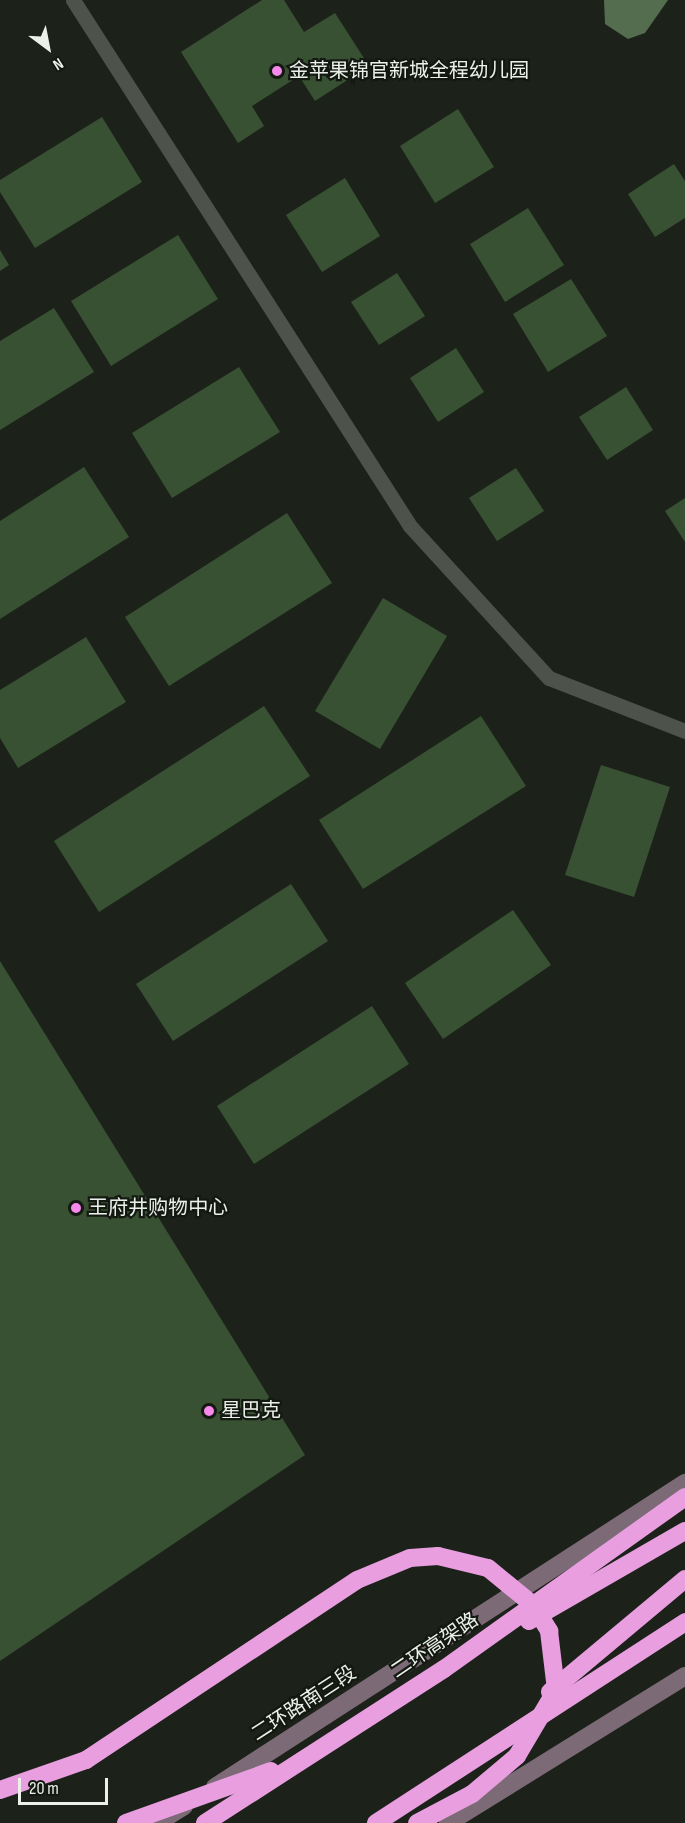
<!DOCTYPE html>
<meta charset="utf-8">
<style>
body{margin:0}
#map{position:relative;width:685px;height:1823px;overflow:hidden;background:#1c211a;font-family:"Sofia Sans Condensed","Noto Sans SC",sans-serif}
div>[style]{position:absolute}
.water>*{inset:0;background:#546d4e}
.building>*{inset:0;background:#395133}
.lane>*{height:15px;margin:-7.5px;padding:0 7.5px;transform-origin:7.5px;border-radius:7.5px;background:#4d534b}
.secondary>*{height:18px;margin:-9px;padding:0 9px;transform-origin:9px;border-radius:9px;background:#7c6a77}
.highway>*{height:18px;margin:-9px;padding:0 9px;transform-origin:9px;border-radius:9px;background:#e89edf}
.dots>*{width:16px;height:16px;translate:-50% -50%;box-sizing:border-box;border:3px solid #131811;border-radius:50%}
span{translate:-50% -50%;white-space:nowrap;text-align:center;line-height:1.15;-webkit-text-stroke:4.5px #131811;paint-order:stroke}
.poi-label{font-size:20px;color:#ecf0eb}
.left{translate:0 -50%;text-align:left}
.street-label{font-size:20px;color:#ecf0eb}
.north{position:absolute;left:18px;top:18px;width:60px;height:60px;-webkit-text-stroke:4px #131811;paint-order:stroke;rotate:148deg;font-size:16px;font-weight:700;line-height:24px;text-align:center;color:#ecf0eb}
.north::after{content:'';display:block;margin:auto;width:21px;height:27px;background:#ecf0eb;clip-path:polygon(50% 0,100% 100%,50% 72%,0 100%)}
.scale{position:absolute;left:18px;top:1778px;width:90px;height:27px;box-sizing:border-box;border:3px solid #ecf0eb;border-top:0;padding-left:8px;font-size:18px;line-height:21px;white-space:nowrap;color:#ecf0eb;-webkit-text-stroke:4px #131811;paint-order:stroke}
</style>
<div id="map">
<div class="water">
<div style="clip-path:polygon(604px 0,668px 0,645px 33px,628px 39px,605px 24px)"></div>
</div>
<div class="building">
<div style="clip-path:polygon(262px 0,284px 0,304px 32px,335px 13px,369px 66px,315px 101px,299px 76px,252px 106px,264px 126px,238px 143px,181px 52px)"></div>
<div style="clip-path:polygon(458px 109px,494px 167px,435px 203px,400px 146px)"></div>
<div style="clip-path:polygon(102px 117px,142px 182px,35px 248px,0 192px,0 180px)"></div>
<div style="clip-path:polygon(674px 164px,685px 181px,685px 218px,655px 237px,628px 194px)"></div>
<div style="clip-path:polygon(345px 178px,380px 236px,322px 272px,286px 215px)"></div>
<div style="clip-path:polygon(528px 208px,564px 265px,505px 302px,470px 244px)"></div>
<div style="clip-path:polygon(178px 235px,218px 299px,111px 366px,71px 301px)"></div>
<div style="clip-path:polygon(0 250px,9px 265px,0 271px)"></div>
<div style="clip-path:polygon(397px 273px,425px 316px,379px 345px,351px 302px)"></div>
<div style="clip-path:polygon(571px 279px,607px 336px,548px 372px,513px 314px)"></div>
<div style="clip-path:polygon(54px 308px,94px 372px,0 430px,0 341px)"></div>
<div style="clip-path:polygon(456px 348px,484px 392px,438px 422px,410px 378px)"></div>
<div style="clip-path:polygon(239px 367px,280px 432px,172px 498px,132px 433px)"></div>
<div style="clip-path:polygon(626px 387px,653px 430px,607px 460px,579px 417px)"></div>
<div style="clip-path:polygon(84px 467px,129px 537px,0 619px,0 521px)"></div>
<div style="clip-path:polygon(516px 468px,544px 511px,497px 541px,469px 498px)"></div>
<div style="clip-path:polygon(685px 498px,685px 542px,665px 511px)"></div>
<div style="clip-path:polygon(287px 513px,332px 583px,169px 686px,125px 617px)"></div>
<div style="clip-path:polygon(383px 598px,447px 636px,380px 749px,315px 711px)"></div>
<div style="clip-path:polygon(86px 637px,126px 702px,18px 768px,0 738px,0 690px)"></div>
<div style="clip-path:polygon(264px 706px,310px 776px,99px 912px,54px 841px)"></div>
<div style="clip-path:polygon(481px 716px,526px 786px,363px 889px,319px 820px)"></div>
<div style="clip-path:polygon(601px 765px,670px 787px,634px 897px,565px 875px)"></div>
<div style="clip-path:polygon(291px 884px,328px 941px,173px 1041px,136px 984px)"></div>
<div style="clip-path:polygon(513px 910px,551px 965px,443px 1039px,405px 983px)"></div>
<div style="clip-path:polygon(0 961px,305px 1455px,0 1661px)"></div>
<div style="clip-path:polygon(372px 1006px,409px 1064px,254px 1164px,217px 1106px)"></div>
</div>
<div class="lane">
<div style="left:73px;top:0;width:625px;rotate:57.35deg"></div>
<div style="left:410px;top:526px;width:206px;rotate:47.6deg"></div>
<div style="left:549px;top:678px;width:146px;rotate:21.3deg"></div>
</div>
<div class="secondary">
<div style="left:215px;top:1787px;width:560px;rotate:-32.9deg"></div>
<div style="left:157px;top:1823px;width:32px;rotate:-32deg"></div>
<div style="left:448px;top:1823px;width:279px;rotate:-31.8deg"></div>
</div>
<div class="highway">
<div style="left:529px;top:1621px;width:180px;rotate:-30deg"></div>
<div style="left:550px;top:1692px;width:176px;rotate:-39.9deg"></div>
<div style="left:0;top:1790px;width:91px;rotate:-19.2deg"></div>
<div style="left:86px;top:1760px;width:325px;rotate:-33.6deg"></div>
<div style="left:357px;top:1580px;width:57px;rotate:-22.5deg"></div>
<div style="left:410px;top:1558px;width:28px;rotate:-4deg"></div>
<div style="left:438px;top:1556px;width:51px;rotate:13.5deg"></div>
<div style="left:488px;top:1568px;width:58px;rotate:39.4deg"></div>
<div style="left:533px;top:1605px;width:31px;rotate:58deg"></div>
<div style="left:549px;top:1631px;width:59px;rotate:83.2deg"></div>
<div style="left:556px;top:1690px;width:77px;rotate:120.6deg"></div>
<div style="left:517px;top:1756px;width:59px;rotate:139.8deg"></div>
<div style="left:472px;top:1794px;width:62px;rotate:152.2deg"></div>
<div style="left:126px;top:1823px;width:154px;rotate:-19.7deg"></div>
<div style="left:205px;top:1823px;width:284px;rotate:-32.8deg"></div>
<div style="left:444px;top:1669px;width:296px;rotate:-35.5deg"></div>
<div style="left:376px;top:1823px;width:369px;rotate:-33deg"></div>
</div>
<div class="dots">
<div style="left:277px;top:71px;background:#f788ec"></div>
<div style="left:76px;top:1208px;background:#f788ec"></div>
<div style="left:209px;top:1411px;background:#f788ec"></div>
</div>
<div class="poi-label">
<span class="left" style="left:289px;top:71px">金苹果锦官新城全程幼儿园</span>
<span class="left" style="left:88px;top:1208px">王府井购物中心</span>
<span class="left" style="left:221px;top:1411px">星巴克</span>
</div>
<div class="street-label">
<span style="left:435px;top:1646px;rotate:-34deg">二环高架路</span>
<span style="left:304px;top:1704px;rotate:-33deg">二环路南三段</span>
</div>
<div class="north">N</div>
<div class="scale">20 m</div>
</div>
